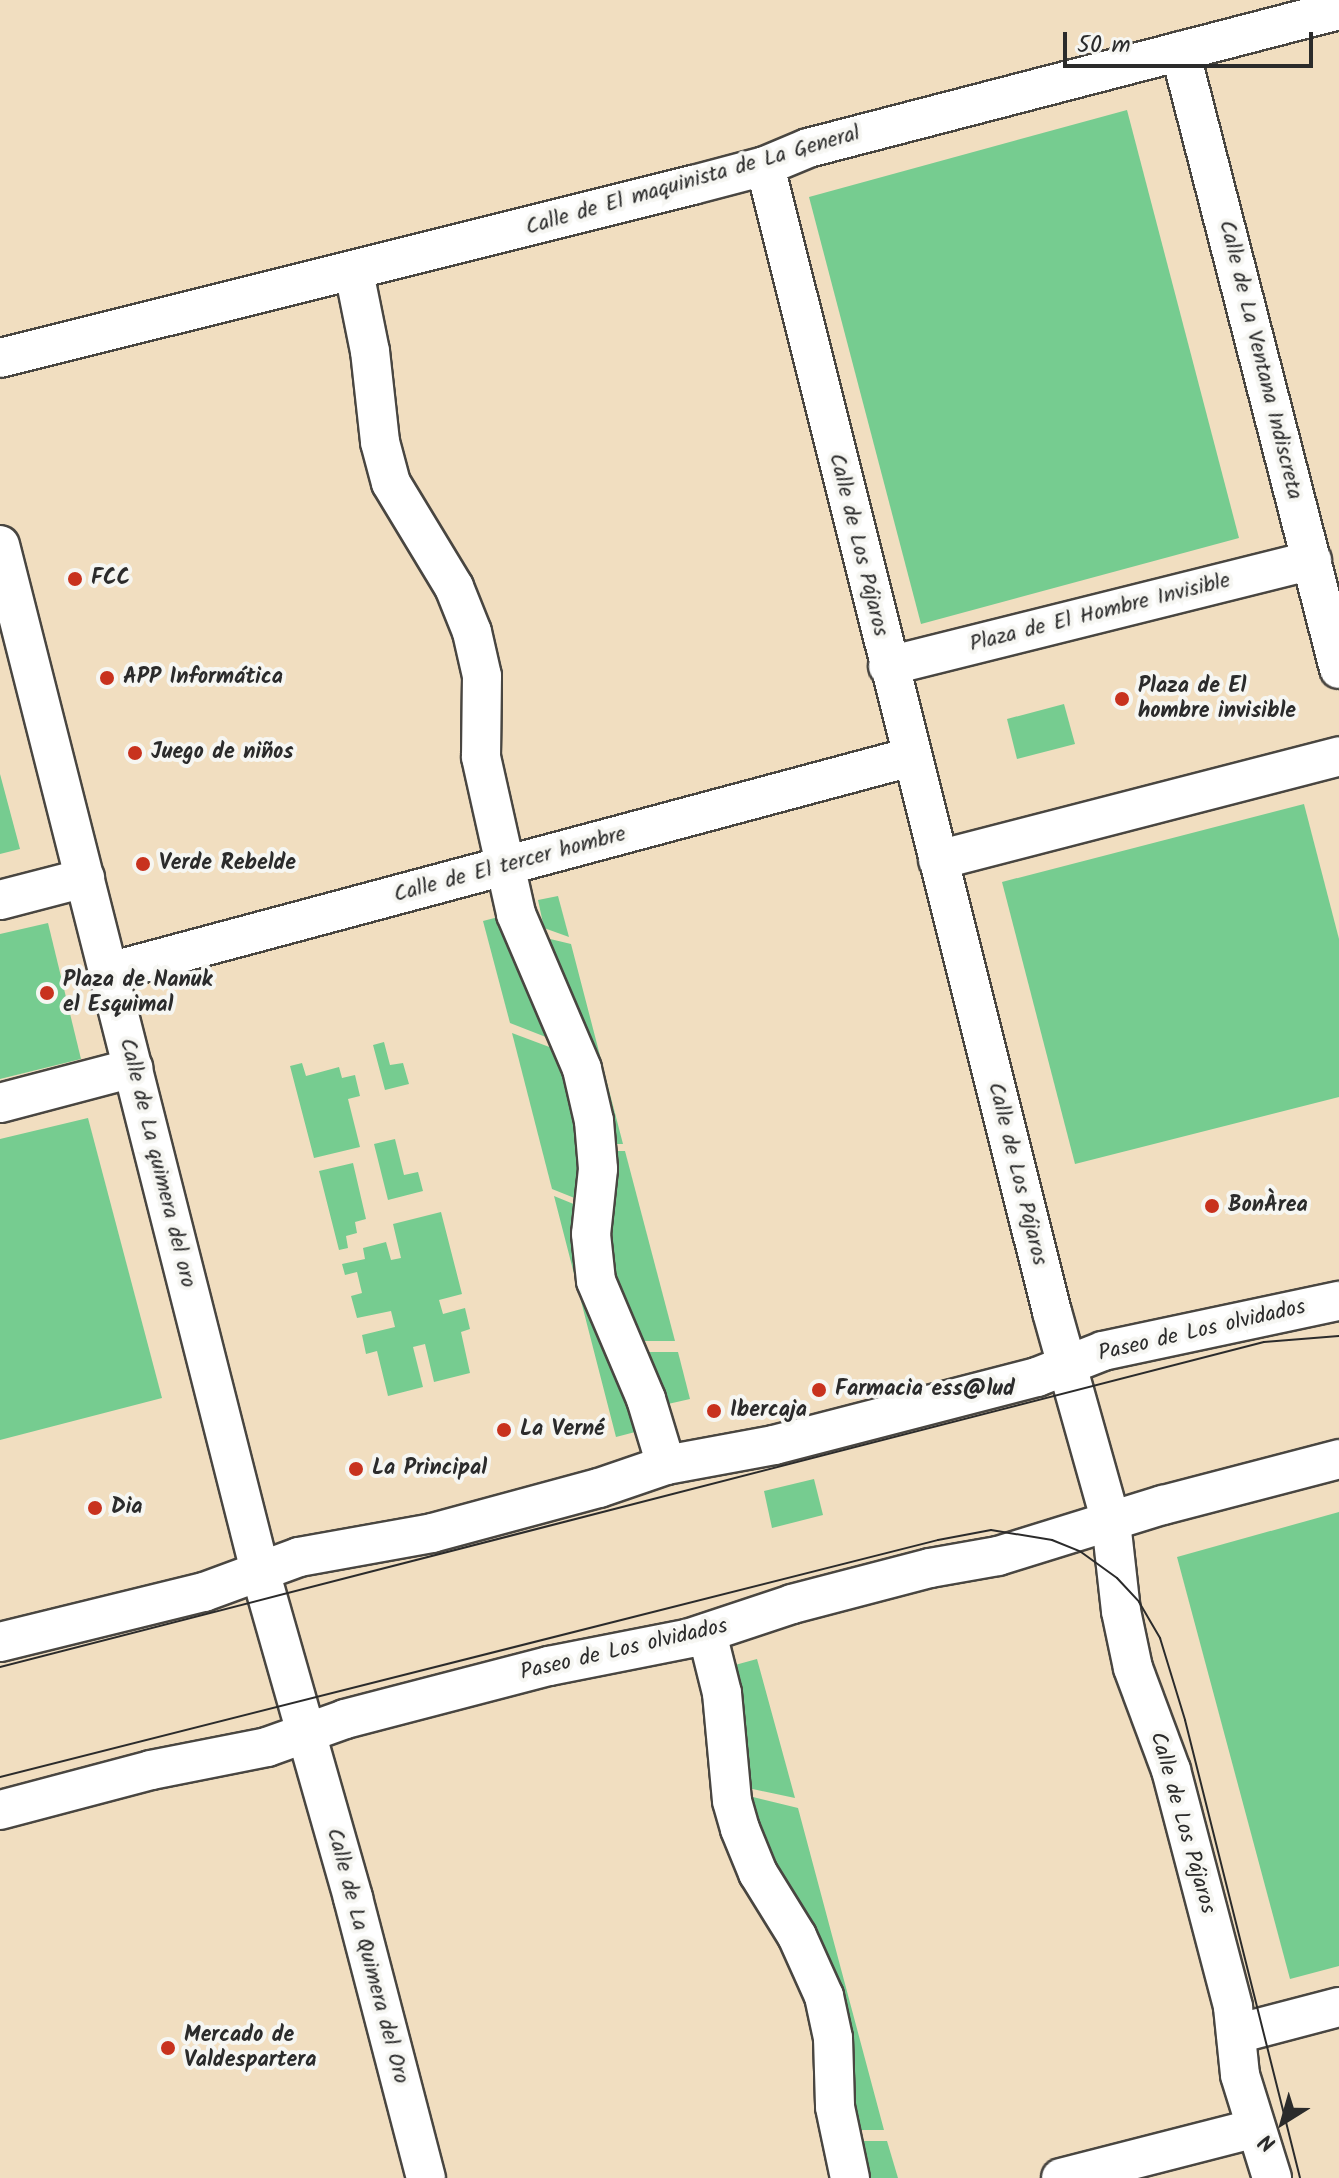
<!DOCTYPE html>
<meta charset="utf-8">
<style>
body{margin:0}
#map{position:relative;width:1339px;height:2178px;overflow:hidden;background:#f1dec0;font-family:Kalam,sans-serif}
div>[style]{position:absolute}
.green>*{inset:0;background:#76cc90}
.roads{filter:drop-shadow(2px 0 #494641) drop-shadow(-2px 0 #494641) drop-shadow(0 2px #494641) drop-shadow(0 -2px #494641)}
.minor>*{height:38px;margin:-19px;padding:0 19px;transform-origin:19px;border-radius:19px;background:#fff}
.tram>*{height:2px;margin:-1px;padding:0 1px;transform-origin:1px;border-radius:1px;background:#2b2b2b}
.dots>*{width:22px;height:22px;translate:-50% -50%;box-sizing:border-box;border:4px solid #f6f6f2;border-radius:50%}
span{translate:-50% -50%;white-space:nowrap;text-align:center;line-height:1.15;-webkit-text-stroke:8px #f6f6f2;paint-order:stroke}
.street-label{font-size:22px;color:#2b2b2b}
.poi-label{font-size:22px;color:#2b2b2b;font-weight:700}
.left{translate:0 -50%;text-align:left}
.north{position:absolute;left:1243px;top:2082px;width:80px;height:80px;-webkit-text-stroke:6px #f6f6f2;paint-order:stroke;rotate:217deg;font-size:22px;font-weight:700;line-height:32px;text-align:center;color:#2b2b2b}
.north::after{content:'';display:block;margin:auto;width:28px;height:36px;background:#2b2b2b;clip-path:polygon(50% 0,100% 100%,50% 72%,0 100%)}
.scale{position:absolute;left:1063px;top:32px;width:250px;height:36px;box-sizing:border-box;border:4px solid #2b2b2b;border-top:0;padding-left:10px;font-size:24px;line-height:28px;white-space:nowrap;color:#2b2b2b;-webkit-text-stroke:6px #f6f6f2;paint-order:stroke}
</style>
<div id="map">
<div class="green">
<div style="clip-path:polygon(1127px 110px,1239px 538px,921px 624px,809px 197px)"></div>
<div style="clip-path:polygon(1064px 704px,1075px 744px,1017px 759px,1007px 719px)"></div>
<div style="clip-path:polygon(0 774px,20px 849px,0 854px)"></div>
<div style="clip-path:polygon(1304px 804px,1339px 939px,1339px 1097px,1075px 1164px,1002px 882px)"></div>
<div style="clip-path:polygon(558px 896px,569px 937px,544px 928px,538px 900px)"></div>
<div style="clip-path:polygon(506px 915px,556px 1041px,510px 1023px,483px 921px)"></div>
<div style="clip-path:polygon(48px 923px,81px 1059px,0 1079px,0 934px)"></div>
<div style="clip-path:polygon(546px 938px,571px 944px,623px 1144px,615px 1144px,612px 1124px)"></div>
<div style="clip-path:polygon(512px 1033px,560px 1051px,571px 1080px,581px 1161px,577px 1199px,552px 1189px)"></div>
<div style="clip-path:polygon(384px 1042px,390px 1065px,403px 1063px,409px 1084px,385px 1090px,373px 1045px)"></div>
<div style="clip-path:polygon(302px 1063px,306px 1076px,339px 1067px,342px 1078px,355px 1075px,360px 1096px,348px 1099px,360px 1147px,314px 1158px,290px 1066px)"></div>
<div style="clip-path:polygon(88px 1118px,162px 1398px,0 1440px,0 1139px)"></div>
<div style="clip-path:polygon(395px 1139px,404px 1175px,418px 1172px,423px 1191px,388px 1200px,374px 1144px)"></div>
<div style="clip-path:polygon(614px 1151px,625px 1151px,675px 1341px,640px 1341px,618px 1291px,608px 1233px)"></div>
<div style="clip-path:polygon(353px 1163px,366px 1219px,355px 1222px,357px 1233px,346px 1236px,348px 1248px,339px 1250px,319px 1171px)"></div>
<div style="clip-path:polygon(554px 1196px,576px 1205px,585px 1302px,620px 1377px,639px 1431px,616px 1437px)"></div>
<div style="clip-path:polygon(441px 1212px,462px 1294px,439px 1300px,443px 1314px,465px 1308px,470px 1329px,461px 1332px,470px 1373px,434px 1382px,425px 1344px,413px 1347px,423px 1387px,388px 1396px,377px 1351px,366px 1354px,362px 1335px,395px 1327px,391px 1311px,357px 1318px,351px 1296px,362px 1293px,357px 1272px,345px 1275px,342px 1264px,365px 1259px,363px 1248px,386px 1242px,391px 1260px,401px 1258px,393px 1224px)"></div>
<div style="clip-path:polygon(645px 1352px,678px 1352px,690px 1399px,668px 1404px)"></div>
<div style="clip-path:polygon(814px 1479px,823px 1515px,772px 1528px,764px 1491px)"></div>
<div style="clip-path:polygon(1339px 1512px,1339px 1966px,1290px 1979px,1177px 1557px)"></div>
<div style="clip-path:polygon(757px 1659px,795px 1798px,748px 1788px,746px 1722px,735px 1665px)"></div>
<div style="clip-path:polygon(749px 1796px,798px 1808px,884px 2130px,856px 2130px,843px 2004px,830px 1960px,767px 1853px)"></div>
<div style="clip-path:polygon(857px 2141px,887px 2141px,898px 2178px,866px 2178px)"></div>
</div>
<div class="roads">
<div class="minor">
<div style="left:1180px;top:51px;width:638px;rotate:75.57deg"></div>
<div style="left:765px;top:166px;width:1181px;rotate:75.94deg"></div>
<div style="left:1052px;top:1312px;width:218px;rotate:74.3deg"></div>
<div style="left:1111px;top:1522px;width:90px;rotate:83.6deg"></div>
<div style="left:1121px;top:1611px;width:58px;rotate:78.1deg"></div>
<div style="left:1133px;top:1668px;width:109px;rotate:69.6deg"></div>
<div style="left:1171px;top:1770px;width:245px;rotate:75.3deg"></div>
<div style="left:1233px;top:2007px;width:68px;rotate:84.1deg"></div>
<div style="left:1240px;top:2075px;width:108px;rotate:72.7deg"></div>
<div style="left:354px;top:272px;width:81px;rotate:78.6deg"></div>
<div style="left:370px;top:351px;width:92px;rotate:83.7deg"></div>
<div style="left:380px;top:442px;width:42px;rotate:75deg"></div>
<div style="left:391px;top:483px;width:122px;rotate:58.8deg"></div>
<div style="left:454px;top:587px;width:48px;rotate:68.2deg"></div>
<div style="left:472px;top:632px;width:45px;rotate:77.2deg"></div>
<div style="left:482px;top:676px;width:81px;rotate:90.7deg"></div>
<div style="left:481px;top:757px;width:161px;rotate:77.4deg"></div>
<div style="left:516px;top:914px;width:168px;rotate:66.9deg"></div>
<div style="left:582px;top:1069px;width:53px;rotate:77deg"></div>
<div style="left:594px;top:1121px;width:48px;rotate:85.2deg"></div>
<div style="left:598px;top:1169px;width:65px;rotate:96.1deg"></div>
<div style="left:591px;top:1234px;width:47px;rotate:83.9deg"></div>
<div style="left:596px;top:1281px;width:128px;rotate:67deg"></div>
<div style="left:646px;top:1399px;width:69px;rotate:73.1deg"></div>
<div style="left:0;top:358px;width:714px;rotate:-14.02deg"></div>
<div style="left:693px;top:185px;width:74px;rotate:-14.8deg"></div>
<div style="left:765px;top:166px;width:47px;rotate:-22.7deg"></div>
<div style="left:808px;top:148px;width:549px;rotate:-14.57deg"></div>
<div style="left:0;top:545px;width:1058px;rotate:75.78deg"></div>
<div style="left:260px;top:1571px;width:340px;rotate:74.1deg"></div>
<div style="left:353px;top:1898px;width:289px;rotate:75.4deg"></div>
<div style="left:888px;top:666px;width:437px;rotate:-14deg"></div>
<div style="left:938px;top:860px;width:414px;rotate:-14.5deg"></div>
<div style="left:0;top:900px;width:88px;rotate:-14.5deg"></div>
<div style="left:109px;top:972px;width:830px;rotate:-15.01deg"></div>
<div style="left:0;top:1103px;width:138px;rotate:-14.7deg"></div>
<div style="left:707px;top:1633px;width:62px;rotate:76deg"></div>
<div style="left:722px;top:1693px;width:108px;rotate:84.7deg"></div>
<div style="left:732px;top:1801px;width:29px;rotate:74deg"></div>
<div style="left:740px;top:1829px;width:48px;rotate:67.8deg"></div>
<div style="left:758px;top:1873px;width:74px;rotate:58.2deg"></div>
<div style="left:797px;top:1936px;width:66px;rotate:65.8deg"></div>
<div style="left:824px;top:1996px;width:43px;rotate:77.9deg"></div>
<div style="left:833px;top:2038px;width:69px;rotate:88.3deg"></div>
<div style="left:835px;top:2107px;width:73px;rotate:78.1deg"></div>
<div style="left:0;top:1642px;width:210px;rotate:-13.8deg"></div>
<div style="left:204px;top:1592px;width:101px;rotate:-20.2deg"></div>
<div style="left:299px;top:1557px;width:135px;rotate:-10.2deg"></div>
<div style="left:432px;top:1533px;width:173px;rotate:-15.1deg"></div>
<div style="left:599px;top:1488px;width:71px;rotate:-18.9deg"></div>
<div style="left:666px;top:1465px;width:110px;rotate:-10.5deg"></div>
<div style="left:774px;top:1445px;width:272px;rotate:-14.5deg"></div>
<div style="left:1037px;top:1377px;width:71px;rotate:-21.5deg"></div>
<div style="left:1103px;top:1351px;width:241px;rotate:-12deg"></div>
<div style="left:0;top:1810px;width:156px;rotate:-14.8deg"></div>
<div style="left:151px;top:1770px;width:118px;rotate:-11.2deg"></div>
<div style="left:267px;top:1747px;width:83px;rotate:-19.7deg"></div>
<div style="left:345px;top:1719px;width:211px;rotate:-14.6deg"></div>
<div style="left:549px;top:1666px;width:144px;rotate:-11.2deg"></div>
<div style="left:690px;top:1638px;width:108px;rotate:-18.4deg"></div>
<div style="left:792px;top:1604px;width:143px;rotate:-14.6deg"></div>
<div style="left:930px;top:1568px;width:69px;rotate:-10deg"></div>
<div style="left:998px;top:1556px;width:173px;rotate:-17.2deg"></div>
<div style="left:1163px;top:1505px;width:182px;rotate:-14.6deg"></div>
<div style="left:1236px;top:2034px;width:106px;rotate:-14.7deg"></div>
<div style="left:1061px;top:2178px;width:201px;rotate:-14.4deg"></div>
</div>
</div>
<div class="tram">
<div style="left:0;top:1667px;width:1305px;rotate:-14.42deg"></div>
<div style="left:1264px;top:1342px;width:75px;rotate:-4.6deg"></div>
<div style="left:0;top:1777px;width:967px;rotate:-14.18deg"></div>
<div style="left:938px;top:1540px;width:54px;rotate:-10.7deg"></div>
<div style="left:991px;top:1530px;width:62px;rotate:9.3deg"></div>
<div style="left:1052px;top:1540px;width:31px;rotate:22deg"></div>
<div style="left:1081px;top:1552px;width:44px;rotate:35.8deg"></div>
<div style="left:1117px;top:1578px;width:33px;rotate:47deg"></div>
<div style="left:1139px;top:1602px;width:42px;rotate:59.7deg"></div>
<div style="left:1160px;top:1638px;width:86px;rotate:73deg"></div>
<div style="left:1185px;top:1720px;width:472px;rotate:75.9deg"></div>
</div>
<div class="dots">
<div style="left:75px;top:579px;background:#c8321e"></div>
<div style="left:107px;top:678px;background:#c8321e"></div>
<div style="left:1122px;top:699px;background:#c8321e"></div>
<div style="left:135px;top:753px;background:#c8321e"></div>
<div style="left:143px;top:864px;background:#c8321e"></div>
<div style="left:47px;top:993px;background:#c8321e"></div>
<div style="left:1212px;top:1206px;background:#c8321e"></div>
<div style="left:819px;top:1390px;background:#c8321e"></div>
<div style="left:714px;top:1411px;background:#c8321e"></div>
<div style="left:504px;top:1430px;background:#c8321e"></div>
<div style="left:356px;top:1469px;background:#c8321e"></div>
<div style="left:95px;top:1508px;background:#c8321e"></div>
<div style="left:168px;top:2048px;background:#c8321e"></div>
</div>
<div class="street-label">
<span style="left:693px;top:181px;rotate:-16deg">Calle de El maquinista de La General</span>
<span style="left:1260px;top:360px;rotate:76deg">Calle de La Ventana Indiscreta</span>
<span style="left:858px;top:545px;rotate:76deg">Calle de Los Pájaros</span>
<span style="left:1100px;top:613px;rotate:-14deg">Plaza de El Hombre Invisible</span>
<span style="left:510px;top:865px;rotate:-15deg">Calle de El tercer hombre</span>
<span style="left:157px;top:1163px;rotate:76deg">Calle de La quimera del oro</span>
<span style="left:1017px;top:1174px;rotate:76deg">Calle de Los Pájaros</span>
<span style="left:1202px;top:1331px;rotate:-13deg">Paseo de Los olvidados</span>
<span style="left:624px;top:1650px;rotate:-13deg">Paseo de Los olvidados</span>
<span style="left:1182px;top:1823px;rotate:74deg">Calle de Los Pájaros</span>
<span style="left:367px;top:1956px;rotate:75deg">Calle de La Quimera del Oro</span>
</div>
<div class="poi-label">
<span class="left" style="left:91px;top:579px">FCC</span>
<span class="left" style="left:123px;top:678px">APP Informática</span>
<span class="left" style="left:1138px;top:699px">Plaza de El<br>hombre invisible</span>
<span class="left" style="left:151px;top:753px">Juego de niños</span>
<span class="left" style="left:159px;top:864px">Verde Rebelde</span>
<span class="left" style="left:63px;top:993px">Plaza de Nanuk<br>el Esquimal</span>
<span class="left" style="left:1228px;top:1206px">BonÀrea</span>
<span class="left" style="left:835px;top:1390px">Farmacia ess@lud</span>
<span class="left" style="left:730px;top:1411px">Ibercaja</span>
<span class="left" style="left:520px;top:1430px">La Verné</span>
<span class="left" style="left:372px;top:1469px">La Principal</span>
<span class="left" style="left:111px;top:1508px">Dia</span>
<span class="left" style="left:184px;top:2048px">Mercado de<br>Valdespartera</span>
</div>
<div class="north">N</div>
<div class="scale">50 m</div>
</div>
